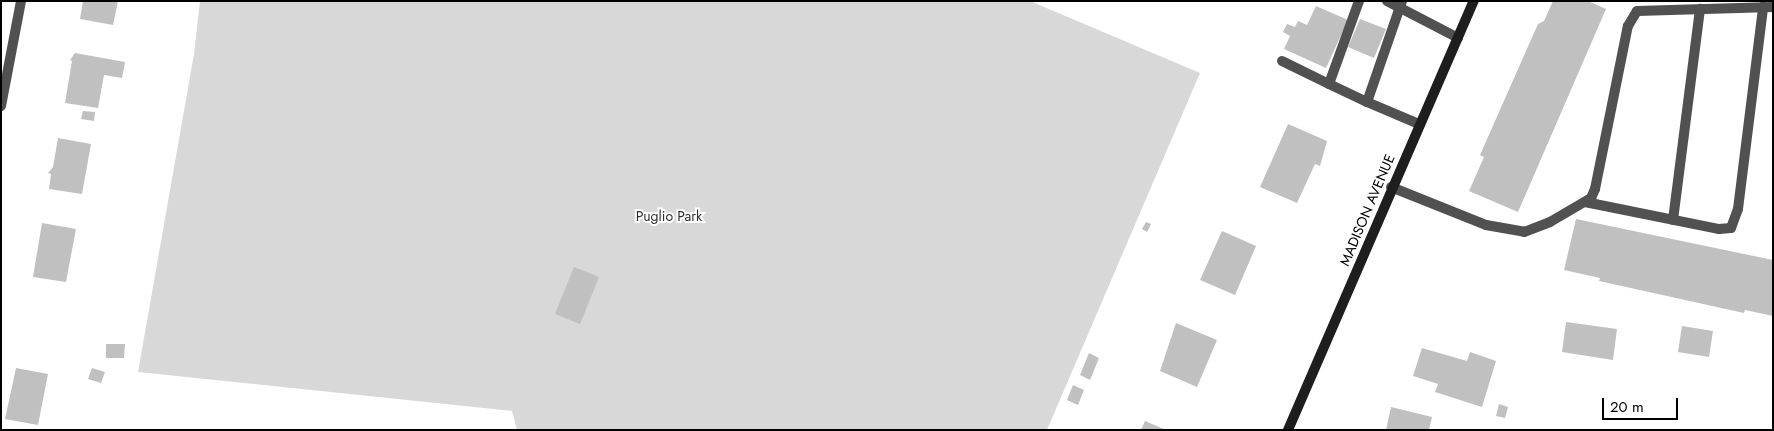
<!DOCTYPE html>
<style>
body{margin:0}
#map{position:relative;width:1774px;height:431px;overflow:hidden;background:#fff;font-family:Jost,sans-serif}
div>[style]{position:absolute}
.green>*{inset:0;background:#d8d8d8}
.building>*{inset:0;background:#c0c0c0}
.service>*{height:10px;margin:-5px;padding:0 5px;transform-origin:5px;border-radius:5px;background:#515151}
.minor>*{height:10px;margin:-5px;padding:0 5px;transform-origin:5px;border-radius:5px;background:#515151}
.secondary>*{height:10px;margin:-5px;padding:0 5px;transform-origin:5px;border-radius:5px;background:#1e1e1e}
span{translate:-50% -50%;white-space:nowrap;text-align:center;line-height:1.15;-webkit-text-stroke:4px #fff;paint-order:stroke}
.street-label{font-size:14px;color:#000}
.park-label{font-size:14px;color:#2f2f2f}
.frame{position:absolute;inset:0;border:2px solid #000;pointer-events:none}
.scale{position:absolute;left:1602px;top:398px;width:76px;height:22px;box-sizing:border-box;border:2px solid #000;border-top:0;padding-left:6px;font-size:15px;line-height:18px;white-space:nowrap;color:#000;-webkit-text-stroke:4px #fff;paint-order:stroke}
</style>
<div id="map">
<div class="green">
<div style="clip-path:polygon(200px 1px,1030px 1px,1200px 73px,1047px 430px,517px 430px,512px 411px,138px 372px,194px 54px)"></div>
</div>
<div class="building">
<div style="clip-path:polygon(83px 1px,118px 1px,113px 25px,80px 19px)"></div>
<div style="clip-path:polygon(1553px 1px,1588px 1px,1606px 9px,1518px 212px,1469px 191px,1484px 157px,1480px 155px,1538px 24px,1544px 21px)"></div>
<div style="clip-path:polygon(1316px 6px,1348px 20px,1326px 68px,1284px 49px,1290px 36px,1283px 32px,1287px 24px,1295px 27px,1298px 21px,1307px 25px)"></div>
<div style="clip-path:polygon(1360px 19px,1386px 29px,1374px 58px,1348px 47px)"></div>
<div style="clip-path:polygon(75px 53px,125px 62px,122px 78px,104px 75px,98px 108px,65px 103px,72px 61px,70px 60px)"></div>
<div style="clip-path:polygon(83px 111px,95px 112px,94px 121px,81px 119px)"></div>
<div style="clip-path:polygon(1288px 124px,1327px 141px,1320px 166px,1315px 164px,1297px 203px,1260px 187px)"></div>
<div style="clip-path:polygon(58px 138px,91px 144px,82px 194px,49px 189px,51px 174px,48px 173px,53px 167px)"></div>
<div style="clip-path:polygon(1576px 219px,1773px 260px,1773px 316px,1745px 310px,1744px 313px,1599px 281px,1600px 278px,1564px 270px)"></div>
<div style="clip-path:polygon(1146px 222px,1151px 224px,1147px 232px,1142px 229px)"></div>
<div style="clip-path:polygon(42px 223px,76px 229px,66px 282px,33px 277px)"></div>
<div style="clip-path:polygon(1222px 231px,1256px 246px,1235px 295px,1200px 280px)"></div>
<div style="clip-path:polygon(574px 267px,599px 277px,580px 324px,555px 314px)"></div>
<div style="clip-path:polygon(1566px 322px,1617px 329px,1613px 360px,1562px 352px)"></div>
<div style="clip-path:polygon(1176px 323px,1217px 340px,1197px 387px,1160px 371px)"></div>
<div style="clip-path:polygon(1682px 326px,1713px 331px,1709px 357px,1678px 352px)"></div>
<div style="clip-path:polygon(106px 344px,125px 344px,124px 358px,106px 358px)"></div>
<div style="clip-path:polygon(1422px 348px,1467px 361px,1470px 352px,1496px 361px,1482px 407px,1435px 392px,1438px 384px,1413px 376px)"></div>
<div style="clip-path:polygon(1089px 353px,1099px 358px,1090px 380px,1080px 375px)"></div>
<div style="clip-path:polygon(16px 368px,48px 374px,38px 425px,5px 419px)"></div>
<div style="clip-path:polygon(92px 368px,105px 372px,101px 383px,88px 379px)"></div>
<div style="clip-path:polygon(1073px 385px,1084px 390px,1078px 405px,1067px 400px)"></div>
<div style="clip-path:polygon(1499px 404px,1508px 407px,1505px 418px,1496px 416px)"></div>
<div style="clip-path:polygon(1391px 407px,1432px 417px,1429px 430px,1386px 430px)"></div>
<div style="clip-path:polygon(1145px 421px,1166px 430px,1141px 430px)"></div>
</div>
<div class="service">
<div style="left:1359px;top:1px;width:88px;rotate:109.9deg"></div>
<div style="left:1329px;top:84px;width:42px;rotate:25.3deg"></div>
<div style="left:1387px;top:1px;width:80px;rotate:27.5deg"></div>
<div style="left:1402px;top:1px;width:107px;rotate:109.1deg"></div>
<div style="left:1367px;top:102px;width:56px;rotate:22.9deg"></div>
<div style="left:1282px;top:61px;width:52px;rotate:26.1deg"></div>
<div style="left:1391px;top:187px;width:102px;rotate:21.8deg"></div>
<div style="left:1486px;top:225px;width:39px;rotate:10deg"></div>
<div style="left:1524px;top:232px;width:28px;rotate:-21deg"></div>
<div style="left:1550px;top:222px;width:48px;rotate:-30.3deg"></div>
<div style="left:1591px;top:198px;width:10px;rotate:-66deg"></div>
<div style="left:1595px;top:189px;width:166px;rotate:-78.6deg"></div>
<div style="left:1628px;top:26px;width:17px;rotate:-59deg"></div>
<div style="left:1637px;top:11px;width:136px;rotate:-1.7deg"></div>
<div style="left:1585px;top:202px;width:137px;rotate:11.4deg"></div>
<div style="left:1719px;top:229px;width:12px;rotate:-5deg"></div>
<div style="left:1731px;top:228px;width:20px;rotate:-70deg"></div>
<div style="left:1738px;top:209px;width:204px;rotate:-82.9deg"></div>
<div style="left:1673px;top:220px;width:213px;rotate:-82.7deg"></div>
</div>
<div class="minor">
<div style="left:1px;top:106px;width:107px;rotate:-79.2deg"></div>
</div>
<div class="secondary">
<div style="left:1288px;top:430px;width:468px;rotate:-66.6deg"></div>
</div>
<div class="street-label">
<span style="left:1367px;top:210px;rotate:-67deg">MADISON AVENUE</span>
</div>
<div class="park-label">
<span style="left:669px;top:216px">Puglio Park</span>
</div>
<div class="frame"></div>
<div class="scale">20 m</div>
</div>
